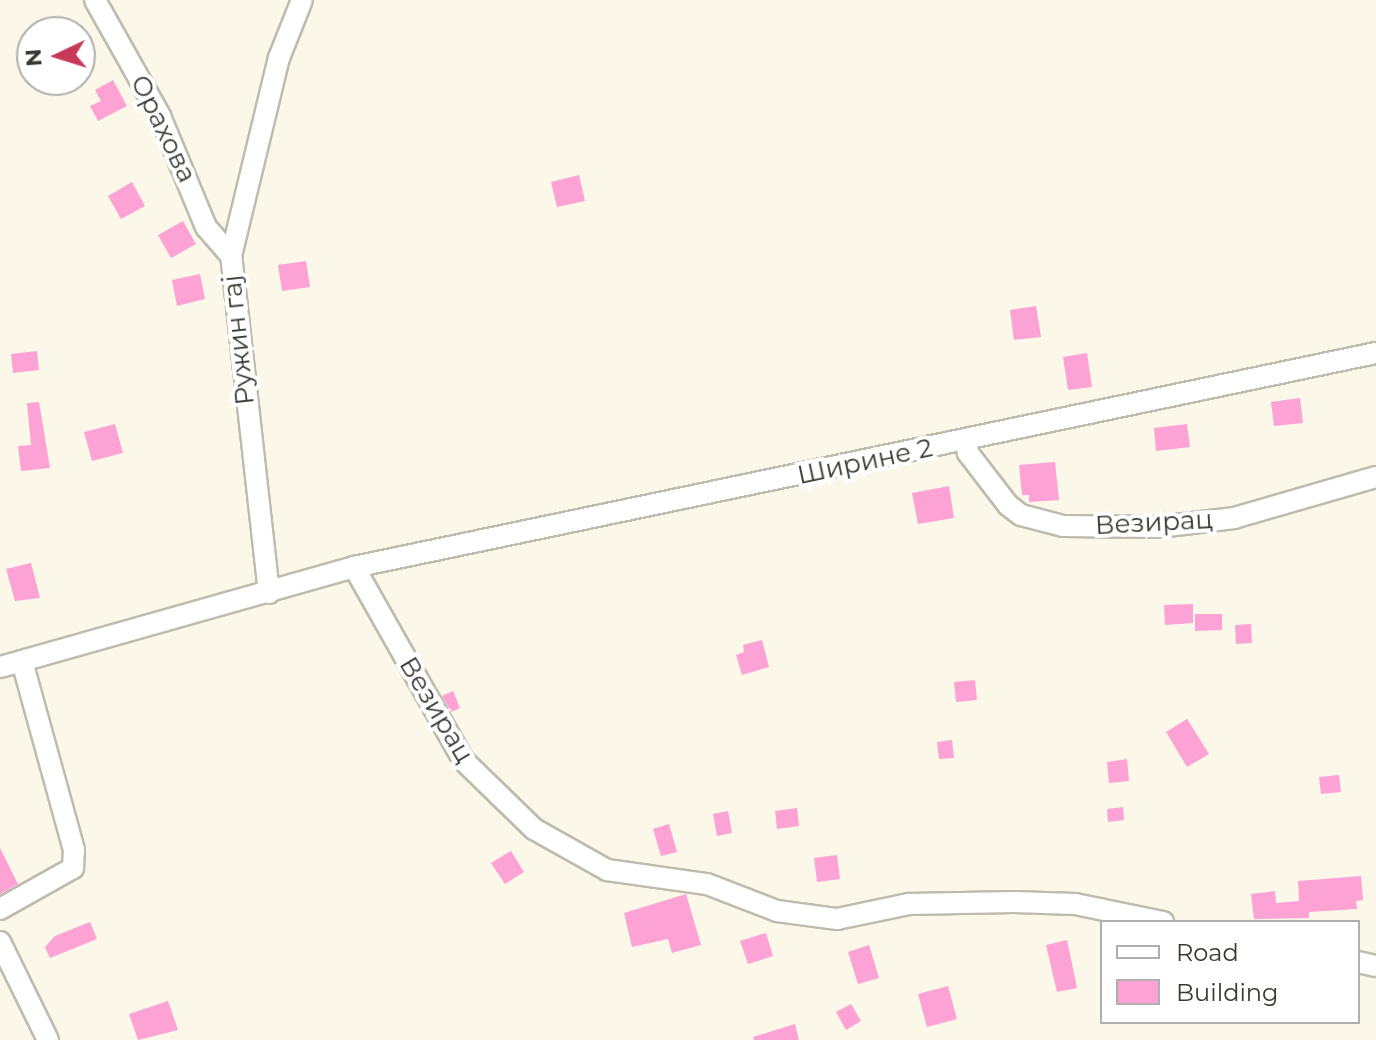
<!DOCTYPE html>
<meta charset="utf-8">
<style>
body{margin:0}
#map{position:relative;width:1376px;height:1040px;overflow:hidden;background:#fcf8e9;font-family:Montserrat,sans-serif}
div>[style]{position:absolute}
.building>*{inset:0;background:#fca2d5}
.roads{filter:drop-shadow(2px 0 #bfbbad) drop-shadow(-2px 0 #bfbbad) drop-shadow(0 2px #bfbbad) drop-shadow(0 -2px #bfbbad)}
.minor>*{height:20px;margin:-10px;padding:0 10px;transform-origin:10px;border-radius:10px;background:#fff}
span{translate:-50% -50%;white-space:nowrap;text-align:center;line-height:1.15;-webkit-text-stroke:8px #fff;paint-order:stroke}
.street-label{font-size:26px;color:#3a3832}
.legend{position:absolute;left:1100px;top:920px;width:260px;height:104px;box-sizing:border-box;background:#fff;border:2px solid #b0afad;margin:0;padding:10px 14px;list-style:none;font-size:24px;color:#3a3832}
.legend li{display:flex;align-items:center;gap:16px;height:40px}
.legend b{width:40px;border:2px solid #b0afad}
.north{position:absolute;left:16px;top:16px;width:80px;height:80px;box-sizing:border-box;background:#fff;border:2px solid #b0afad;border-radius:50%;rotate:266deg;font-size:22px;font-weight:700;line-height:32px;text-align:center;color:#3a3832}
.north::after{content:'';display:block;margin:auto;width:28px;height:36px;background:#c83859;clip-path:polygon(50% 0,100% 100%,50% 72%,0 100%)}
</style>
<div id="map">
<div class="building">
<div style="clip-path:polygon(113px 80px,127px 106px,98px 121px,90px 106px,101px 101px,95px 90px)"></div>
<div style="clip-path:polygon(579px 175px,585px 201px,557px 207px,551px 182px)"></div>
<div style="clip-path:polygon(132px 182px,145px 206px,121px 219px,108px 196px)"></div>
<div style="clip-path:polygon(183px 221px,196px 244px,171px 258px,158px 235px)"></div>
<div style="clip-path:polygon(306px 261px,310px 287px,282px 291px,278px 265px)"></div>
<div style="clip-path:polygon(200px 274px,205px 299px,177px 306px,172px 280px)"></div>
<div style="clip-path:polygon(1036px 306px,1041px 337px,1014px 340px,1010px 310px)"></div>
<div style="clip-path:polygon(37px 351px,39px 370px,13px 373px,11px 354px)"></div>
<div style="clip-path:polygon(1087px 353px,1092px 387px,1068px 390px,1063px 357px)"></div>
<div style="clip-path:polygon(1300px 398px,1303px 423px,1274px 426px,1271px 402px)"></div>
<div style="clip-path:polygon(39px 402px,50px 468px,21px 471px,18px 446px,31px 445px,27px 403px)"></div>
<div style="clip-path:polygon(115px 424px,123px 453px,92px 461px,84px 432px)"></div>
<div style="clip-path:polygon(1187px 424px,1190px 447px,1156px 451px,1154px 428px)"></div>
<div style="clip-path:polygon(1055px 462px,1059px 500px,1029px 502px,1029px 495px,1022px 495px,1019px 465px)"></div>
<div style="clip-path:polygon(949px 486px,954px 518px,918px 524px,912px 493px)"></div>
<div style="clip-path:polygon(31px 563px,40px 598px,15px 601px,6px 569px)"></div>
<div style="clip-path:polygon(1193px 604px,1193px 623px,1165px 625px,1164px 605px)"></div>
<div style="clip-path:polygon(1195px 614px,1222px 614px,1222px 630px,1195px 631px)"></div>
<div style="clip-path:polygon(1251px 624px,1252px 643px,1236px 644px,1235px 625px)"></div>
<div style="clip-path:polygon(762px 640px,769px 667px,742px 675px,736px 655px,744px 652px,743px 645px)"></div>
<div style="clip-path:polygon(975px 680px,977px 700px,956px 702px,954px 682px)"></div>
<div style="clip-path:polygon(453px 691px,460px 708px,451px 712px,442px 696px)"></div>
<div style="clip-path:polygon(1187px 719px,1209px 754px,1187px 767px,1166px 732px)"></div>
<div style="clip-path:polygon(952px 740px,954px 758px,939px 759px,937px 742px)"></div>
<div style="clip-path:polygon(1127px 759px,1129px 781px,1109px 783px,1107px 762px)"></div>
<div style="clip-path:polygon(1339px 775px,1341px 792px,1321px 794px,1319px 777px)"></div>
<div style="clip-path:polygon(1123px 807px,1124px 820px,1108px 822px,1107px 809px)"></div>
<div style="clip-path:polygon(797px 808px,799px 826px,777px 829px,775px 811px)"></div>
<div style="clip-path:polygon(728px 811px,732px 833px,717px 836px,713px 814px)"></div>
<div style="clip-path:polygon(669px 824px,677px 852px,661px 856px,653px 829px)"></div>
<div style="clip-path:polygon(0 848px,18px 884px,0 894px)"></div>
<div style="clip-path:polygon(511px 851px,524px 872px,505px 884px,491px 863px)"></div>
<div style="clip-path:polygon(837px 855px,840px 879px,817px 882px,814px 858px)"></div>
<div style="clip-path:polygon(1361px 876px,1363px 900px,1356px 901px,1357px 909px,1309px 912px,1309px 918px,1254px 919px,1251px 894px,1275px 891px,1276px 903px,1299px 901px,1298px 881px)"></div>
<div style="clip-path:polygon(686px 894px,701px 945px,672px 953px,668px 939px,632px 947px,624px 913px)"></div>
<div style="clip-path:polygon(90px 922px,97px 939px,50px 958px,45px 947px,55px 936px)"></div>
<div style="clip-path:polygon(766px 933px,773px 956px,748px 964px,740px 941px)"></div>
<div style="clip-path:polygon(1067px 940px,1077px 988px,1057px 992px,1046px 945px)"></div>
<div style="clip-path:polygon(869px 945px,879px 978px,858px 984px,848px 952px)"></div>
<div style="clip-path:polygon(948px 986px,957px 1019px,927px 1027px,918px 994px)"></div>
<div style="clip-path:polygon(168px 1001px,178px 1030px,138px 1040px,129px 1014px)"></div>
<div style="clip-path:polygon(851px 1004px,861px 1021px,846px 1030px,836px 1012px)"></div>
<div style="clip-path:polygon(795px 1024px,799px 1040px,754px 1040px,753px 1037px)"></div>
</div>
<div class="roads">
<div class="minor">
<div style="left:95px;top:0;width:133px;rotate:60.7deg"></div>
<div style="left:160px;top:116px;width:120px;rotate:67.5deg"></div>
<div style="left:206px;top:227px;width:38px;rotate:49deg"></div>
<div style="left:966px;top:441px;width:12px;rotate:81deg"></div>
<div style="left:968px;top:453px;width:66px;rotate:52.4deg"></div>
<div style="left:1008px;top:505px;width:16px;rotate:38deg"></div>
<div style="left:1021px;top:515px;width:43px;rotate:14.7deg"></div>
<div style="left:1063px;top:526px;width:96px;rotate:0.6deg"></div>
<div style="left:1159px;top:527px;width:76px;rotate:-6.8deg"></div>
<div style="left:1234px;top:518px;width:148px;rotate:-16.1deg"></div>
<div style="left:354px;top:567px;width:222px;rotate:60.5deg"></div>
<div style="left:463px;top:760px;width:99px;rotate:44.2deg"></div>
<div style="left:534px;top:829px;width:84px;rotate:29.3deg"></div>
<div style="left:607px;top:870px;width:101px;rotate:8deg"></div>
<div style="left:707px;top:884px;width:75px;rotate:21.1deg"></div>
<div style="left:777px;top:911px;width:61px;rotate:7.6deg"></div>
<div style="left:837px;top:919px;width:74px;rotate:-11.8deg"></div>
<div style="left:909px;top:904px;width:105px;rotate:-1.1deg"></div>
<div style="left:1014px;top:902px;width:61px;rotate:1.9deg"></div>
<div style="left:1075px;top:904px;width:90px;rotate:11.6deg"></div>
<div style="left:269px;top:593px;width:339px;rotate:-96.4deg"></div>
<div style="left:231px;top:256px;width:204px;rotate:-76.4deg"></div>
<div style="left:279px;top:58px;width:62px;rotate:-68.4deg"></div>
<div style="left:0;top:667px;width:23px;rotate:-15deg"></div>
<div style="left:0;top:909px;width:84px;rotate:-29.3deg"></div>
<div style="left:73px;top:868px;width:18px;rotate:-87deg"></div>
<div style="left:74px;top:850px;width:196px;rotate:-105.4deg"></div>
<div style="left:22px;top:661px;width:345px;rotate:-15.8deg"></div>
<div style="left:354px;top:567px;width:1044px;rotate:-11.83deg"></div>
<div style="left:0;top:942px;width:109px;rotate:63.9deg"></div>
<div style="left:1358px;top:962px;width:18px;rotate:13deg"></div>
</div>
</div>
<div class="street-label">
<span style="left:163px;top:129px;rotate:64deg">Орахова</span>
<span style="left:239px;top:340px;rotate:-96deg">Ружин гај</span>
<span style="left:865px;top:462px;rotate:-12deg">Ширине 2</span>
<span style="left:1154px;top:523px;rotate:-3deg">Везирац</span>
<span style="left:436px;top:710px;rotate:59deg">Везирац</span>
</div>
<ul class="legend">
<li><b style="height:10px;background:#fff"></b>Road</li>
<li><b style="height:22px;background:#fca2d5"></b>Building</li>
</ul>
<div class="north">N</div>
</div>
